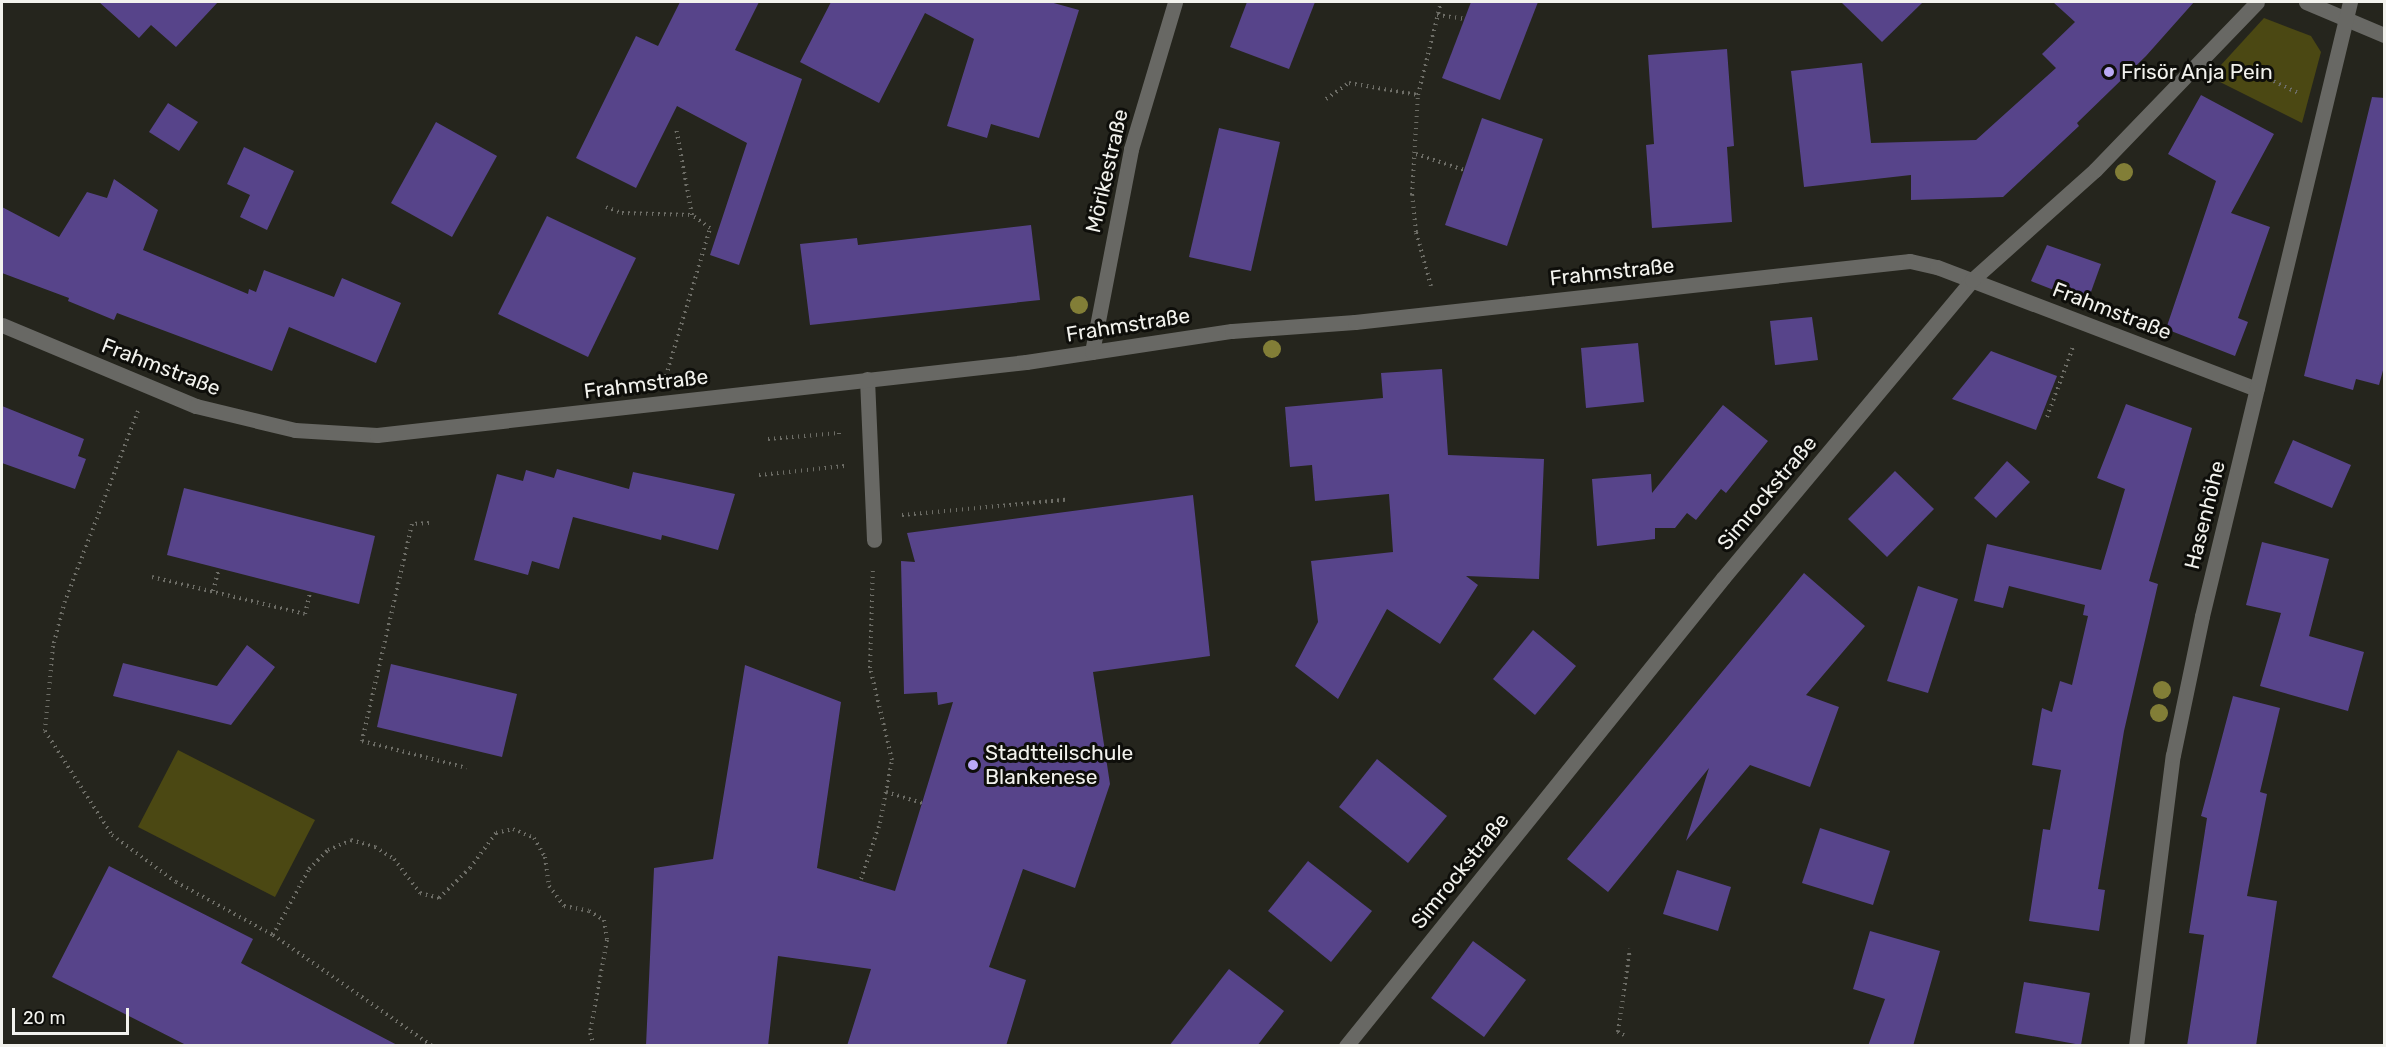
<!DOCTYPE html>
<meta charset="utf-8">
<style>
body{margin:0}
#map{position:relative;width:2386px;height:1047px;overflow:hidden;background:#25251d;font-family:Rubik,sans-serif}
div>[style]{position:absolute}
.green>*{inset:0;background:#4b4813}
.building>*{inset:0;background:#57448a}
.path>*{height:4px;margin-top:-2px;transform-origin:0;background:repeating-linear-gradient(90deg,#6d6d66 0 1.5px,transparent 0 6px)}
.lane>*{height:15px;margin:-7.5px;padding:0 7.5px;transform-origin:7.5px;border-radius:7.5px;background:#686864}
.street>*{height:15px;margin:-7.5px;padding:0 7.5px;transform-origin:7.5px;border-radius:7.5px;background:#686864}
.trees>*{width:18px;height:18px;margin:-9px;border-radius:50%;background:#827e37}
.dots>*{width:16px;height:16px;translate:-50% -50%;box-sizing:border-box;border:3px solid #0e0e0a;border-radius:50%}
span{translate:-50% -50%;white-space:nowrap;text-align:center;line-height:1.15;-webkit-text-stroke:6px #0e0e0a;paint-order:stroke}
.poi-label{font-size:21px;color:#f2f2ed}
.left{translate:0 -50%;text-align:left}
.street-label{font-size:21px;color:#f2f2ed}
.frame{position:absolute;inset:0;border:3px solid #f2f2ed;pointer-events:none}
.scale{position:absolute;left:12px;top:1008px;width:117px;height:27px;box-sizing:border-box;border:3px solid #f2f2ed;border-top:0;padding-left:8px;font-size:18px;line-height:21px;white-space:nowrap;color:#f2f2ed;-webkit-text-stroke:4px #0e0e0a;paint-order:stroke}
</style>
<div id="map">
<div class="green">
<div style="clip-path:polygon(2264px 18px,2311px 36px,2321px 52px,2302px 123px,2210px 77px)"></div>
<div style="clip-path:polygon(178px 750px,315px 820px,275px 897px,138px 827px)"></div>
</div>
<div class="building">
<div style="clip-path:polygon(99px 2px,218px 2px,176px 47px,151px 25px,139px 38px)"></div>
<div style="clip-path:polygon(680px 2px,759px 2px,735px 50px,802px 79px,739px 265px,710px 255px,747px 143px,677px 106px,636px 188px,576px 158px,636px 36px,658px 46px)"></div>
<div style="clip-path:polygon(831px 2px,1050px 2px,1079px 10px,1039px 138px,991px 124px,987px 138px,947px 126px,974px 39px,925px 13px,879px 103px,800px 62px)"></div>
<div style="clip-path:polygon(1247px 2px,1315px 2px,1289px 69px,1230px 47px)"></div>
<div style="clip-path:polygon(1471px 2px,1538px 2px,1500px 100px,1442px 78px)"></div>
<div style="clip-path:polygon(1841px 2px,1923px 2px,1882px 42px)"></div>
<div style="clip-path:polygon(2053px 2px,2194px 2px,2146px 56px,2077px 123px,2079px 126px,2003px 197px,1911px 200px,1911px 175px,1804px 187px,1791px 71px,1862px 63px,1871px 143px,1976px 140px,2056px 68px,2042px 54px,2075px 22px)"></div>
<div style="clip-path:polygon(1727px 49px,1734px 146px,1727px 147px,1732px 222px,1652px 228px,1646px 145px,1654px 144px,1648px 55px)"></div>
<div style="clip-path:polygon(2201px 95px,2274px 134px,2231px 213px,2270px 227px,2238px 318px,2248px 322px,2235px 356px,2166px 329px,2216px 181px,2168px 154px)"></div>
<div style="clip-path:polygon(2372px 97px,2385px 98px,2385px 363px,2379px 385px,2356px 379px,2353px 390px,2304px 376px)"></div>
<div style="clip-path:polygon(168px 103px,198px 122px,179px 151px,149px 132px)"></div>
<div style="clip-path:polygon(1482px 118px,1543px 139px,1507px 246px,1445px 225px)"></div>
<div style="clip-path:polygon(436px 122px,497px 156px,452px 237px,391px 203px)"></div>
<div style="clip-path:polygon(1219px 128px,1280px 142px,1251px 271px,1189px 257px)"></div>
<div style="clip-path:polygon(244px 147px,294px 171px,267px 230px,240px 217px,250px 195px,227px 184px)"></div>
<div style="clip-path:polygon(114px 179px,158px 210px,143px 250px,248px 294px,249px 289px,256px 292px,264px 270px,334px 297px,342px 278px,401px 303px,376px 363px,289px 327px,272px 371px,117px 313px,114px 320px,68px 301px,69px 298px,2px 273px,2px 207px,59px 237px,87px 192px,107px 198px)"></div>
<div style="clip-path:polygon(547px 216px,636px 258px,588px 357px,498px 314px)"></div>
<div style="clip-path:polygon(1031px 225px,1040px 300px,810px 325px,800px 244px,857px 238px,858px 245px)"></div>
<div style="clip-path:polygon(2047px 245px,2101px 264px,2087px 303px,2031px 281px)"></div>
<div style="clip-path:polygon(1812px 317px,1818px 360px,1775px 365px,1770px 321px)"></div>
<div style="clip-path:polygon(1638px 343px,1644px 402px,1586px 408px,1581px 348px)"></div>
<div style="clip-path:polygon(1991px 351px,2057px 376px,2036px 430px,1952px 399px)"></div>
<div style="clip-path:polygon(1442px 369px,1448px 455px,1544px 459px,1539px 579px,1466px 576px,1478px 585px,1440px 644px,1387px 609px,1338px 699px,1295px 666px,1318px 622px,1311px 561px,1393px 552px,1389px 494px,1315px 501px,1312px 465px,1290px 467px,1285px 407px,1383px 398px,1381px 373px)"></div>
<div style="clip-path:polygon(2126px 404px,2192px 428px,2149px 581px,2158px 584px,2124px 731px,2098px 889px,2105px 890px,2099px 931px,2029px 921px,2043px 829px,2050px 830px,2061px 770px,2032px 765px,2042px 708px,2052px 712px,2060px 681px,2072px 685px,2088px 616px,2083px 615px,2085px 605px,2009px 586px,2003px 608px,1974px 601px,1987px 544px,2101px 570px,2125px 489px,2097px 478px)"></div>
<div style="clip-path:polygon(1723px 405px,1768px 441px,1726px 493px,1721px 489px,1696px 520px,1687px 513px,1675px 528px,1655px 528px,1655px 539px,1597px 546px,1592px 479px,1651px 474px,1652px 493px)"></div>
<div style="clip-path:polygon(2px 406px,84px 439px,78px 456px,86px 459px,75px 489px,2px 463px)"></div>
<div style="clip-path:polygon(2293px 440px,2351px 465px,2332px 508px,2274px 483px)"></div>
<div style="clip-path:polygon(2007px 461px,2030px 482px,1996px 518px,1974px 498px)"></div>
<div style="clip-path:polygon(557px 469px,629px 489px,633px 472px,735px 494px,718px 550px,662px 535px,661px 540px,573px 517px,559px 569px,532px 561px,528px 575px,474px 560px,497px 474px,523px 481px,526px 470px,554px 478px)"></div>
<div style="clip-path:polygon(1895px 471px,1934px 509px,1887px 557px,1848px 519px)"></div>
<div style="clip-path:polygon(184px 488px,375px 536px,359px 604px,167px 555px)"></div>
<div style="clip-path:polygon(1193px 495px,1210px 656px,1093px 672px,1110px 784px,1075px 888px,1023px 869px,989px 967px,1026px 980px,1006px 1046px,847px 1046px,871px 969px,778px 956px,768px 1046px,646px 1046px,654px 868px,713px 859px,745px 665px,841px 702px,817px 868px,895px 891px,953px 702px,938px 705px,937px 692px,904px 694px,901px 561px,915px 562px,907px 533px)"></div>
<div style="clip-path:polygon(2262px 542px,2329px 559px,2309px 636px,2364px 652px,2348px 711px,2260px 686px,2281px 613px,2246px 605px)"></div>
<div style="clip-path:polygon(1804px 573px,1865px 626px,1806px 695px,1839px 707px,1810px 787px,1750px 765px,1686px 841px,1709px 768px,1608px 892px,1567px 859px)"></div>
<div style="clip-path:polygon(1918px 586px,1958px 599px,1928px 693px,1887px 681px)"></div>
<div style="clip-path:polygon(1533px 630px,1576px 666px,1535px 715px,1493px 679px)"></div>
<div style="clip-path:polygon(247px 645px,275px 667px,231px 725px,113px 696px,123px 663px,217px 686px)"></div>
<div style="clip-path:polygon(391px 664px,517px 694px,502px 757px,377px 727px)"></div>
<div style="clip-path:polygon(2233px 696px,2280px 708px,2260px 792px,2267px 794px,2247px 896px,2277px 901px,2256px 1046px,2187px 1046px,2204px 935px,2189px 933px,2207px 818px,2201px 816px)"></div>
<div style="clip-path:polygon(1377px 759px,1447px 816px,1408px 863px,1339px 807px)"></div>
<div style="clip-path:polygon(1820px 828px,1890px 851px,1873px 905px,1802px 883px)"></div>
<div style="clip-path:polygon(1308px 861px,1372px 911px,1331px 962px,1268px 911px)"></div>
<div style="clip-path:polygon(109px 866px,253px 939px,241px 963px,399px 1046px,188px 1046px,52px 977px)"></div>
<div style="clip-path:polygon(1677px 870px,1731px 887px,1718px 931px,1663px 914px)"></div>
<div style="clip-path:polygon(1870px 931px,1940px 951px,1913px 1046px,1868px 1046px,1885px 999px,1853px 989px)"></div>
<div style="clip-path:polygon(1473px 941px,1526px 980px,1484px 1037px,1431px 998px)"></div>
<div style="clip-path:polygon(1229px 969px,1284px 1011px,1257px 1046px,1169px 1046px)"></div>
<div style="clip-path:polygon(2024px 982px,2090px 993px,2081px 1045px,2015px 1033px)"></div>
</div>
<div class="path">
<div style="left:1437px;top:15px;width:27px;rotate:8deg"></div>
<div style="left:2236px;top:63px;width:71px;rotate:25.8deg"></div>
<div style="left:1326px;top:99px;width:28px;rotate:-35deg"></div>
<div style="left:1349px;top:83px;width:70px;rotate:9.9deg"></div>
<div style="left:1416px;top:154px;width:51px;rotate:18.4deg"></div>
<div style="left:606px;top:207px;width:17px;rotate:21deg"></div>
<div style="left:622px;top:213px;width:70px;rotate:1.6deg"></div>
<div style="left:1431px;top:286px;width:56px;rotate:-105.5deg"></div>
<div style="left:1416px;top:232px;width:37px;rotate:-96deg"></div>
<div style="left:1412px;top:195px;width:100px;rotate:-86.6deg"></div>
<div style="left:1418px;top:95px;width:96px;rotate:-76.1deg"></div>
<div style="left:666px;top:376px;width:154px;rotate:-73.4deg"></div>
<div style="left:710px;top:228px;width:22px;rotate:-144deg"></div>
<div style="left:692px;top:215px;width:88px;rotate:-100.4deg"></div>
<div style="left:138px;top:411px;width:204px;rotate:111deg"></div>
<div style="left:65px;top:601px;width:47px;rotate:104.9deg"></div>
<div style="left:53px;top:646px;width:85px;rotate:95.4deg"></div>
<div style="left:45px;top:731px;width:124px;rotate:57.2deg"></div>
<div style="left:112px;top:835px;width:79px;rotate:36.3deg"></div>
<div style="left:176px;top:882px;width:111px;rotate:28.7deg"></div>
<div style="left:273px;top:935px;width:194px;rotate:34.9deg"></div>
<div style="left:2047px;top:417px;width:75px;rotate:-69.6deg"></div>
<div style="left:768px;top:439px;width:71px;rotate:-4.8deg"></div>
<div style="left:839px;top:433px;width:3px;rotate:90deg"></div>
<div style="left:759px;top:475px;width:86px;rotate:-6deg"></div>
<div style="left:902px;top:515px;width:164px;rotate:-5.3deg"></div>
<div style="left:429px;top:523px;width:17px;rotate:177deg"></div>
<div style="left:412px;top:524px;width:223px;rotate:103deg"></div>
<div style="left:362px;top:741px;width:108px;rotate:14.4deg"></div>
<div style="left:152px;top:577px;width:157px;rotate:13.6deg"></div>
<div style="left:305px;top:614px;width:23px;rotate:-77deg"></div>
<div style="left:213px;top:591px;width:23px;rotate:-75deg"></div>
<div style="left:886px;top:792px;width:38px;rotate:17deg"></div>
<div style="left:861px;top:879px;width:59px;rotate:-71.3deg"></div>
<div style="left:880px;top:823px;width:64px;rotate:-79.2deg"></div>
<div style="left:892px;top:760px;width:95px;rotate:-103.4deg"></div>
<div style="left:870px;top:668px;width:101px;rotate:-88.3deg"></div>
<div style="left:273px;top:935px;width:75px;rotate:-61.4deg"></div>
<div style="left:309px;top:869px;width:27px;rotate:-45deg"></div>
<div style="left:328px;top:850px;width:25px;rotate:-23deg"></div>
<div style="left:351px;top:840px;width:25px;rotate:16deg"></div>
<div style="left:375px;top:847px;width:22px;rotate:32deg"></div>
<div style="left:394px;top:859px;width:43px;rotate:52.6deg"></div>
<div style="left:420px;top:893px;width:20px;rotate:15deg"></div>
<div style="left:439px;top:898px;width:43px;rotate:-44.1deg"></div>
<div style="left:470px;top:868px;width:44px;rotate:-53.4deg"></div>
<div style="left:496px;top:833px;width:17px;rotate:-13deg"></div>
<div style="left:513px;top:829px;width:23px;rotate:23deg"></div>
<div style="left:534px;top:838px;width:22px;rotate:60deg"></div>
<div style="left:545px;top:857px;width:29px;rotate:82deg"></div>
<div style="left:549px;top:886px;width:25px;rotate:53deg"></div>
<div style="left:564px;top:906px;width:25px;rotate:11deg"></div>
<div style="left:589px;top:911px;width:17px;rotate:31deg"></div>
<div style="left:604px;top:920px;width:20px;rotate:81deg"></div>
<div style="left:607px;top:940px;width:95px;rotate:100.4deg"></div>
<div style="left:590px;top:1033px;width:14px;rotate:73deg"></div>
<div style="left:1624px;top:1035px;width:7px;rotate:-153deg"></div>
<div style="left:1618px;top:1032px;width:84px;rotate:-81.8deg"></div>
</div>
<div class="lane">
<div style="left:867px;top:379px;width:161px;rotate:87.5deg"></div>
</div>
<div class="street">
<div style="left:2306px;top:2px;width:85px;rotate:22.9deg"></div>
<div style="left:2px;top:325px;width:210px;rotate:22.7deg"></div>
<div style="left:196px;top:406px;width:102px;rotate:13.6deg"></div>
<div style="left:295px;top:430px;width:82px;rotate:3.5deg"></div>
<div style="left:377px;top:435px;width:653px;rotate:-6.42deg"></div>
<div style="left:1026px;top:362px;width:208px;rotate:-8.6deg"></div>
<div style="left:1232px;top:331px;width:123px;rotate:-4.2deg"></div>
<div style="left:1355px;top:322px;width:558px;rotate:-6.27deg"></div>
<div style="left:1910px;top:261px;width:28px;rotate:13deg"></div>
<div style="left:1937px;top:267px;width:342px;rotate:20.9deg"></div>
<div style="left:1092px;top:352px;width:207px;rotate:-79.1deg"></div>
<div style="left:1131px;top:149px;width:153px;rotate:-73.3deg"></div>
<div style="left:1346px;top:1046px;width:601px;rotate:-51.15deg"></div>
<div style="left:1723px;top:578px;width:388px;rotate:-50.1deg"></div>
<div style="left:1972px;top:280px;width:165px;rotate:-41.8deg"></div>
<div style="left:2095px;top:170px;width:233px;rotate:-46deg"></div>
<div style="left:2136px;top:1046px;width:293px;rotate:-82.8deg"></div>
<div style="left:2173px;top:755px;width:142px;rotate:-78.2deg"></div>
<div style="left:2202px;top:616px;width:632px;rotate:-76.45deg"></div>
</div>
<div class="trees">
<div style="left:2124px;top:172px"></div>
<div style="left:1079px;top:305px"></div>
<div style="left:1272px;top:349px"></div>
<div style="left:2162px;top:690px"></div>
<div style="left:2159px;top:713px"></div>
</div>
<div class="dots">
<div style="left:2109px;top:72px;background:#bbaaf6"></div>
<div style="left:973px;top:765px;background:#bbaaf6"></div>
</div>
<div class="poi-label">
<span class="left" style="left:2121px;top:72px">Frisör Anja Pein</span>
<span class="left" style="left:985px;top:765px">Stadtteilschule<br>Blankenese</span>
</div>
<div class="street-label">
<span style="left:1107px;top:171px;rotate:-77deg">Mörikestraße</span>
<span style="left:1612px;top:272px;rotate:-6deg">Frahmstraße</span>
<span style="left:2112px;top:311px;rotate:21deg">Frahmstraße</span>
<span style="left:1128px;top:325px;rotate:-9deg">Frahmstraße</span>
<span style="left:161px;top:367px;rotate:21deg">Frahmstraße</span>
<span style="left:646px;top:384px;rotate:-7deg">Frahmstraße</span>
<span style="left:1767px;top:493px;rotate:-50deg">Simrockstraße</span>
<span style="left:2205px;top:515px;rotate:-76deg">Hasenhöhe</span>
<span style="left:1460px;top:871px;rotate:-51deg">Simrockstraße</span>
</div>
<div class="frame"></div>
<div class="scale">20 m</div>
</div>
